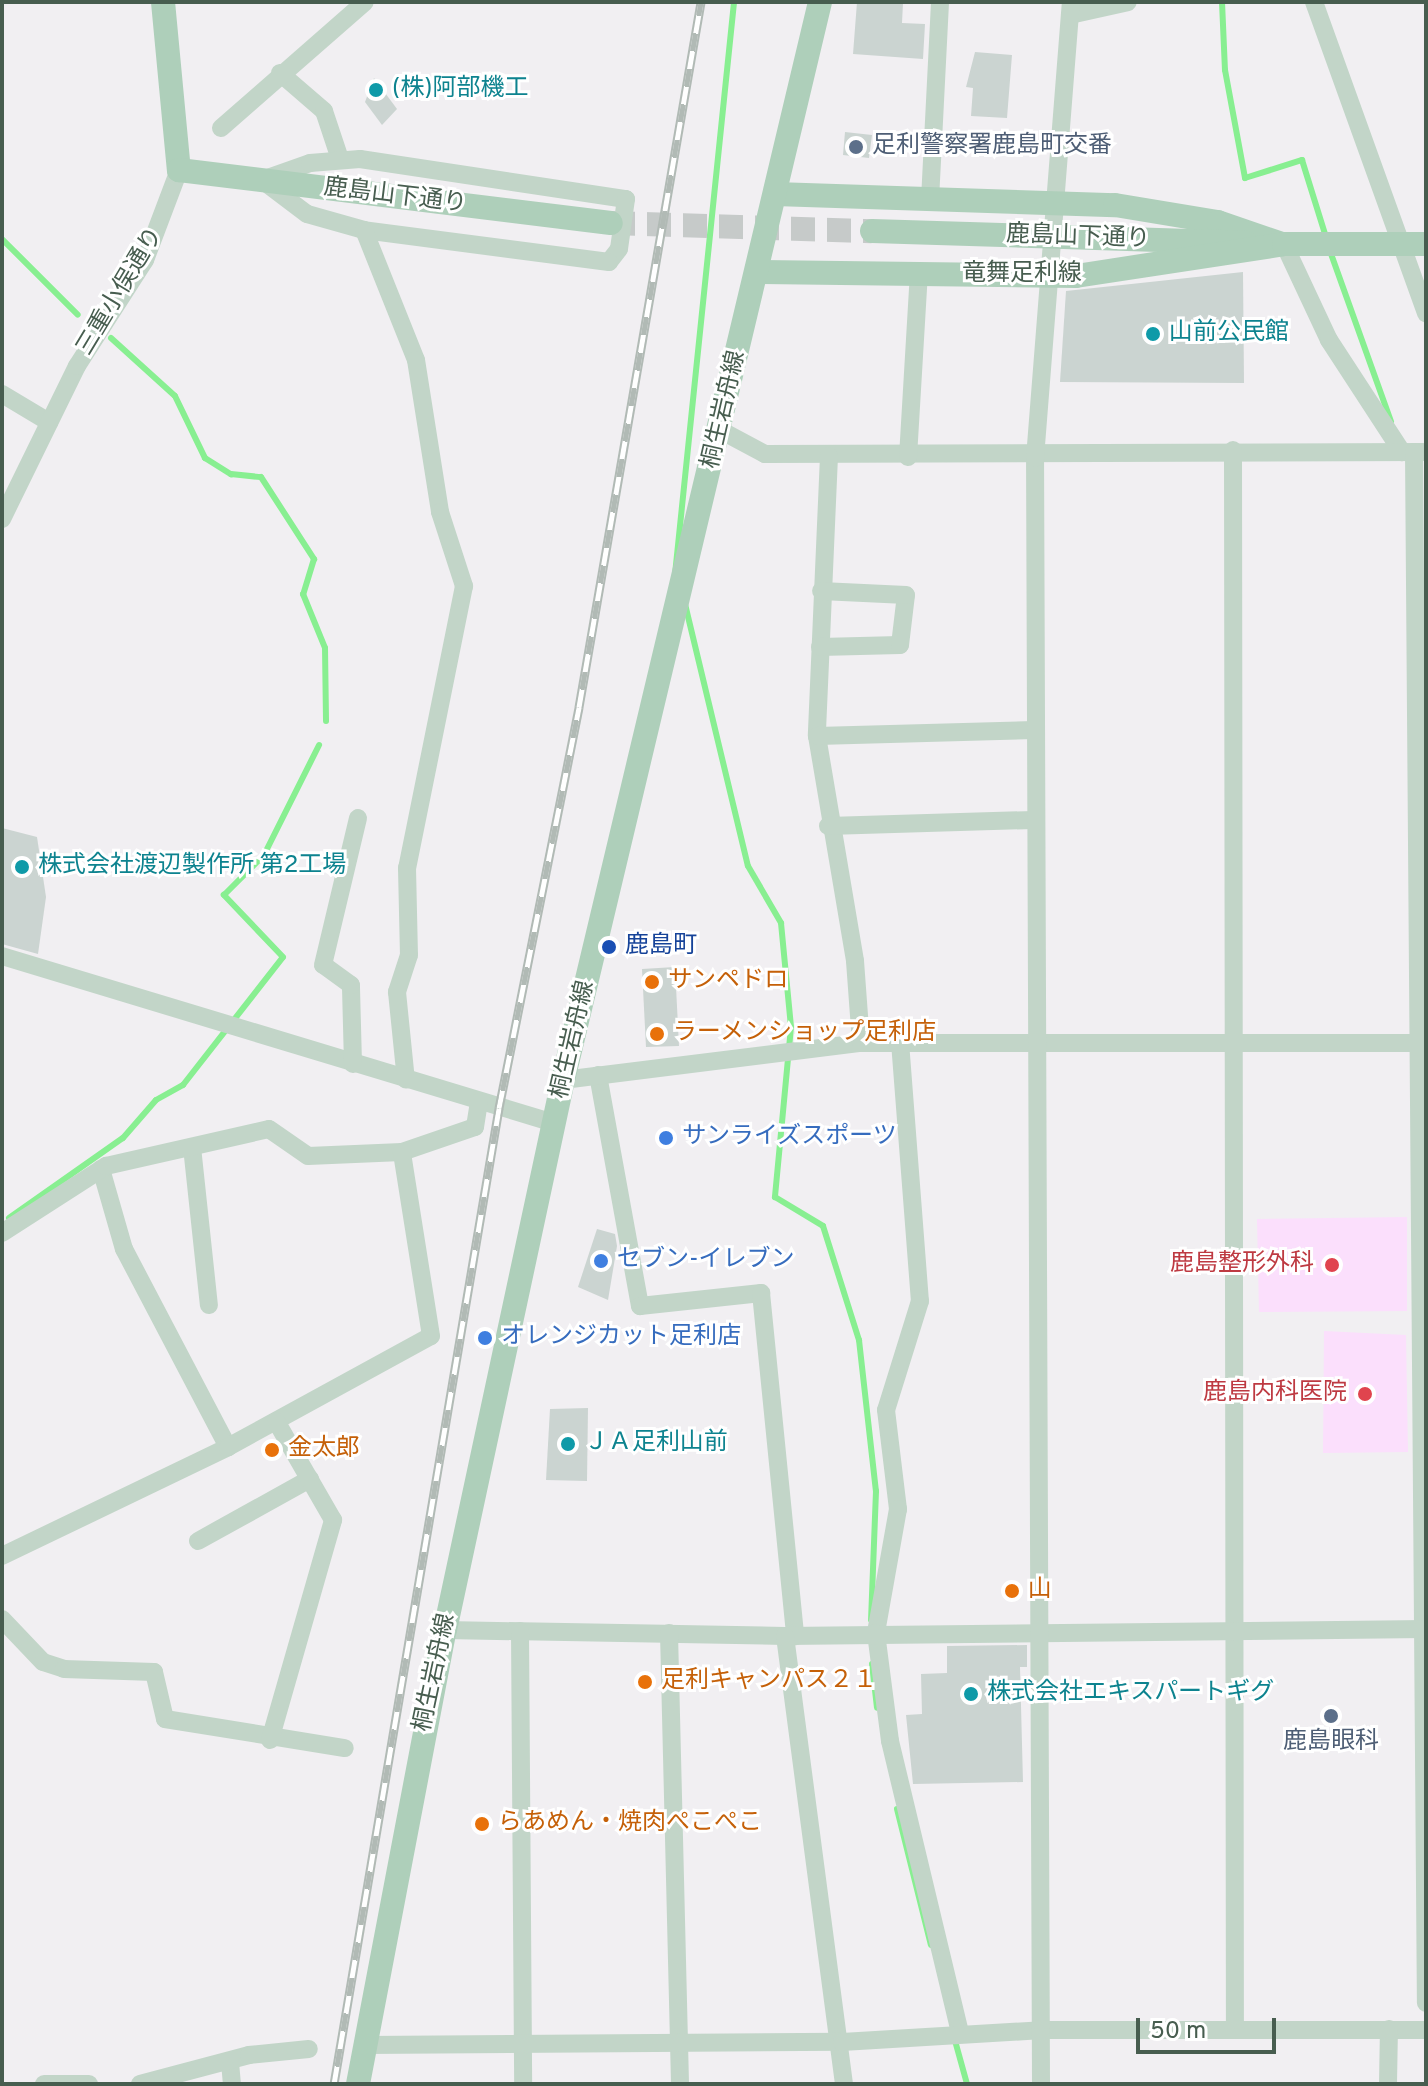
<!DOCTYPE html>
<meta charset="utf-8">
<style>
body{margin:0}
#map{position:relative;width:1428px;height:2086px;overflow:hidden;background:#f1eff2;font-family:Overpass,"Noto Sans JP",sans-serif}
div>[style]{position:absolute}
.medical>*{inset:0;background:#fbdffc}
.stream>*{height:6px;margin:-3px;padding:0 3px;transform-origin:3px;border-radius:3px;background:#88ef91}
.building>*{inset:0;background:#cbd4d1}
.major-tunnel>*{height:24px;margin-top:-12px;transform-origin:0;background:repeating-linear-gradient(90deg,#c6cac9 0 24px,transparent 0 36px)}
.minor>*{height:18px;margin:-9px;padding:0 9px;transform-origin:9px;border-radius:9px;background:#c2d5c8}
.major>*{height:24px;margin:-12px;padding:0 12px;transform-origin:12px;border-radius:12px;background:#aecfba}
.rail>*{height:9px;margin-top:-4.5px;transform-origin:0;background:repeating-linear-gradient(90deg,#fff 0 18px,#b1bab5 0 36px);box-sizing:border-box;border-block:2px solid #b1bab5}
.dots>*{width:22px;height:22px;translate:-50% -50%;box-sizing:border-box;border:4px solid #fff;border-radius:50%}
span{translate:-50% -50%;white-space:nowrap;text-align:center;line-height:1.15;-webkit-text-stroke:6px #fff;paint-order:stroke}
.culture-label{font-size:24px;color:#0d838f}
.left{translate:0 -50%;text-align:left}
.service-label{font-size:24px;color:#4e5e75}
.street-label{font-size:24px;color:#475d4f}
.transit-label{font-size:24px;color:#164399}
.food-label{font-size:24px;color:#c56008}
.shop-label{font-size:24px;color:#366cbe}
.health-label{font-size:24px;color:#be3a42}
.right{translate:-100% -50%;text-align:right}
.frame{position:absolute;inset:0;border:4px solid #475d4f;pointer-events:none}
.scale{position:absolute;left:1136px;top:2018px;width:140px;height:36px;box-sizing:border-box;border:4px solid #475d4f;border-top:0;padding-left:10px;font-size:24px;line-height:28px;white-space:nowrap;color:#475d4f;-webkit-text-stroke:6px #fff;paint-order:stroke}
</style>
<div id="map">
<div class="medical">
<div style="clip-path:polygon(1407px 1217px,1407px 1311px,1259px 1312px,1257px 1219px)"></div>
<div style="clip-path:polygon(1324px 1331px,1406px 1335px,1408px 1452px,1323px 1453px)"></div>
</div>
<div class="stream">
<div style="left:1222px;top:2px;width:68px;rotate:87.5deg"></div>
<div style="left:1225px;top:70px;width:110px;rotate:79.5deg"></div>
<div style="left:1245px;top:178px;width:60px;rotate:-17.5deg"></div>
<div style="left:1302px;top:160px;width:81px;rotate:72.7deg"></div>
<div style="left:2px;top:239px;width:107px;rotate:45deg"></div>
<div style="left:1330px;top:251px;width:181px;rotate:70.3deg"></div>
<div style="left:111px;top:338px;width:86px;rotate:42.2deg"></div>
<div style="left:175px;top:396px;width:69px;rotate:64.2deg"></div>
<div style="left:205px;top:458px;width:31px;rotate:32deg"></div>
<div style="left:231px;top:474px;width:30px;rotate:6deg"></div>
<div style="left:261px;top:477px;width:98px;rotate:57.1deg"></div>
<div style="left:314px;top:559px;width:37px;rotate:107deg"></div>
<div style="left:303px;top:594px;width:58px;rotate:67.8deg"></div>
<div style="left:325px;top:648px;width:73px;rotate:89.2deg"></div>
<div style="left:674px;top:584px;width:585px;rotate:-84.11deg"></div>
<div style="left:685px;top:604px;width:269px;rotate:76.5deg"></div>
<div style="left:748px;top:866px;width:66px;rotate:59.9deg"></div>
<div style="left:781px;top:923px;width:104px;rotate:84.5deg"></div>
<div style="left:791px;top:1027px;width:171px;rotate:95.4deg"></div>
<div style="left:775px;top:1197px;width:56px;rotate:31.1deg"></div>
<div style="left:823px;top:1226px;width:120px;rotate:72.5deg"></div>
<div style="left:859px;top:1340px;width:152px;rotate:83.6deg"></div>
<div style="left:876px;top:1491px;width:129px;rotate:92.2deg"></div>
<div style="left:9px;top:1218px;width:139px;rotate:-35.1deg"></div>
<div style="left:123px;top:1138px;width:50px;rotate:-49deg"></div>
<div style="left:156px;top:1100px;width:31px;rotate:-29deg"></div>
<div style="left:183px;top:1085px;width:162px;rotate:-52deg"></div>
<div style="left:283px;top:957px;width:86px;rotate:-133.6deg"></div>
<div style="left:224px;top:895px;width:57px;rotate:-45deg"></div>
<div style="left:264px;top:855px;width:123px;rotate:-63.4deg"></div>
<div style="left:872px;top:1664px;width:44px;rotate:83.5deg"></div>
<div style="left:897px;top:1809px;width:140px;rotate:76deg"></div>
<div style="left:954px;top:2037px;width:49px;rotate:74.5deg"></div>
</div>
<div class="building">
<div style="clip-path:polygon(857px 2px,903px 3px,902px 23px,925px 24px,923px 59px,853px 54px)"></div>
<div style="clip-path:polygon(975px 52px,1012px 55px,1007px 118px,971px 116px,973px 88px,966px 87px)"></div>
<div style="clip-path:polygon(374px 78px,397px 109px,382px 125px,365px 102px)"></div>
<div style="clip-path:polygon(845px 132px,872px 135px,869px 158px,843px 155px)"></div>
<div style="clip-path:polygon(1243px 272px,1244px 383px,1060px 382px,1066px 291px)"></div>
<div style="clip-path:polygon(2px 828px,37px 837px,46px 897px,38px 954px,2px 944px)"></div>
<div style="clip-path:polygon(675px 967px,679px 1046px,646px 1047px,642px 969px)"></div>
<div style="clip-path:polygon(597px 1229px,615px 1234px,617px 1246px,608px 1300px,578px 1287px)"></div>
<div style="clip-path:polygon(588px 1408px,587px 1481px,546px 1480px,550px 1409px)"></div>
<div style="clip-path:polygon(1027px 1645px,1027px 1667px,1020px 1667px,1023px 1782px,913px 1784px,906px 1715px,922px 1714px,921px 1674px,947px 1673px,947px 1646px)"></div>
</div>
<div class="major-tunnel">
<div style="left:611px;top:223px;width:261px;rotate:1.8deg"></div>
</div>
<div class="minor">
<div style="left:1314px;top:2px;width:331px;rotate:70.2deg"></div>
<div style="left:1070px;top:15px;width:59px;rotate:-12.6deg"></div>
<div style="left:280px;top:73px;width:58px;rotate:40.8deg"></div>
<div style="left:324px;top:111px;width:51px;rotate:71.6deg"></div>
<div style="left:221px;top:128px;width:191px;rotate:-41.2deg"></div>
<div style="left:360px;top:159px;width:269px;rotate:8.6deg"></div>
<div style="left:626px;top:199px;width:50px;rotate:98deg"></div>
<div style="left:619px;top:249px;width:16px;rotate:128deg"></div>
<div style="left:609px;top:262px;width:247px;rotate:-172.6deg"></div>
<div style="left:364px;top:230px;width:59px;rotate:-164.3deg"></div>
<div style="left:307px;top:214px;width:56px;rotate:-142.9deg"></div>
<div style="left:262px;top:180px;width:51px;rotate:-19.5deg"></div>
<div style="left:310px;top:163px;width:50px;rotate:-4.6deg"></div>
<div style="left:930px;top:200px;width:198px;rotate:-87.1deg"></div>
<div style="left:364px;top:230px;width:140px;rotate:68.2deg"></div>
<div style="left:416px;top:360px;width:154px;rotate:81deg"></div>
<div style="left:440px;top:512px;width:78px;rotate:72deg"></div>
<div style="left:464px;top:586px;width:288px;rotate:101.4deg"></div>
<div style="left:407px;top:868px;width:87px;rotate:88.7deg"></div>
<div style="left:409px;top:955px;width:39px;rotate:108deg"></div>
<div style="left:397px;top:992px;width:88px;rotate:84.2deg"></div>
<div style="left:1284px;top:244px;width:106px;rotate:64.9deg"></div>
<div style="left:1329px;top:340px;width:134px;rotate:56.9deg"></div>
<div style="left:2px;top:394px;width:55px;rotate:30.8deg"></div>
<div style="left:720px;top:430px;width:51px;rotate:28.1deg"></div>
<div style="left:765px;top:454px;width:658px;rotate:-0.17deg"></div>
<div style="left:1233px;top:450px;width:1578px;rotate:89.93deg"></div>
<div style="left:1414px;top:452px;width:1551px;rotate:89.56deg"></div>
<div style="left:829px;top:456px;width:280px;rotate:92.5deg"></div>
<div style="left:817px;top:736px;width:228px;rotate:80.4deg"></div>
<div style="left:855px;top:961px;width:82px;rotate:85.8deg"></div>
<div style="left:908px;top:457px;width:183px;rotate:-86.6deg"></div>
<div style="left:2px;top:519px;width:170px;rotate:-63.9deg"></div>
<div style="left:77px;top:366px;width:126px;rotate:-57.3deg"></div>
<div style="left:145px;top:260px;width:96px;rotate:-69.3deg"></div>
<div style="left:820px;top:647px;width:80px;rotate:-1.4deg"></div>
<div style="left:900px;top:645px;width:50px;rotate:-83.2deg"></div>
<div style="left:906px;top:595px;width:85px;rotate:-177.3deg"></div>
<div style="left:817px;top:736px;width:217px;rotate:-1.6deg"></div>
<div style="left:828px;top:826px;width:206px;rotate:-1.7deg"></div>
<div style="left:2px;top:956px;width:577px;rotate:16.83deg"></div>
<div style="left:900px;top:1042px;width:260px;rotate:85.6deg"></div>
<div style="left:920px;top:1301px;width:114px;rotate:107.3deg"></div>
<div style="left:886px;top:1410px;width:100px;rotate:83.1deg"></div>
<div style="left:898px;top:1509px;width:126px;rotate:100.1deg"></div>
<div style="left:876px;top:1633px;width:109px;rotate:82.6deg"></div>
<div style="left:890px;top:1741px;width:299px;rotate:76.5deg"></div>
<div style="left:353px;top:1064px;width:79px;rotate:-91.5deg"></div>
<div style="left:351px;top:985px;width:34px;rotate:-144deg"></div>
<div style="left:323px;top:965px;width:151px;rotate:-76.6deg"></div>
<div style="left:598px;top:1075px;width:235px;rotate:79.7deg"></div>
<div style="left:640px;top:1306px;width:122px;rotate:-6.1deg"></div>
<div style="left:761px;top:1293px;width:345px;rotate:84.3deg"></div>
<div style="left:563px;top:1080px;width:300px;rotate:-7.1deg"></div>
<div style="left:861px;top:1043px;width:565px"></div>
<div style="left:192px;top:1147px;width:159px;rotate:83.9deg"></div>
<div style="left:101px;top:1169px;width:83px;rotate:74deg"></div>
<div style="left:124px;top:1249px;width:224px;rotate:62.3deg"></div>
<div style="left:2px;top:1233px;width:124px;rotate:-32.8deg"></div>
<div style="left:106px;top:1166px;width:167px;rotate:-12.8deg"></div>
<div style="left:269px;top:1129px;width:47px;rotate:34.7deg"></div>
<div style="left:308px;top:1156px;width:94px;rotate:-2.4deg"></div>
<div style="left:402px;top:1152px;width:77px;rotate:-18.9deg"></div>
<div style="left:475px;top:1127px;width:25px;rotate:-81deg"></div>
<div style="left:198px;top:1541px;width:128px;rotate:-29deg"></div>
<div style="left:2px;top:1556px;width:251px;rotate:-25.7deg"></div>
<div style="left:228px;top:1447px;width:231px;rotate:-28.7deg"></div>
<div style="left:431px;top:1336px;width:186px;rotate:-99deg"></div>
<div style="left:2px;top:1619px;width:59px;rotate:46.4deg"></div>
<div style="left:43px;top:1662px;width:22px;rotate:18deg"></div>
<div style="left:64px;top:1669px;width:90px;rotate:1.9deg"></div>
<div style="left:154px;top:1672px;width:48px;rotate:76.8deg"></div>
<div style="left:165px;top:1719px;width:182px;rotate:9.2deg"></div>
<div style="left:445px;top:1630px;width:340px;rotate:1deg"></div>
<div style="left:785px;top:1636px;width:641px;rotate:-0.63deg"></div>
<div style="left:520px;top:1631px;width:453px;rotate:89.6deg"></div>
<div style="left:669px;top:1633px;width:451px;rotate:88.6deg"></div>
<div style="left:785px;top:1636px;width:452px;rotate:82.5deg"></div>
<div style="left:270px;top:1740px;width:229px;rotate:-74deg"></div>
<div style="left:333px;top:1520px;width:114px;rotate:-119.9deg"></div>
<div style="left:365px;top:2045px;width:477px;rotate:-0.4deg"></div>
<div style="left:842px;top:2042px;width:200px;rotate:-3.4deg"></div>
<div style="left:1042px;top:2030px;width:384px"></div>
<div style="left:230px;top:2062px;width:22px;rotate:85deg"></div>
<div style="left:44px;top:2084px;width:45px"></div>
<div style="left:140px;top:2084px;width:113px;rotate:-14.9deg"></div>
<div style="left:249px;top:2055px;width:60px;rotate:-5.7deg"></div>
<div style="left:1041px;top:2084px;width:1626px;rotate:-90.21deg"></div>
<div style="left:1035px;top:458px;width:457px;rotate:-85.5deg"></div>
<div style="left:1388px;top:2084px;width:55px;rotate:-89deg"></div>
</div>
<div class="major">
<div style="left:163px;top:2px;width:169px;rotate:84.6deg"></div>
<div style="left:179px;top:170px;width:435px;rotate:7deg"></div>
<div style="left:775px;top:194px;width:340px;rotate:1.9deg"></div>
<div style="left:1115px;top:205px;width:104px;rotate:9.4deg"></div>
<div style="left:1218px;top:222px;width:68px;rotate:19deg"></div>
<div style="left:872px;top:231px;width:374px;rotate:1.8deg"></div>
<div style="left:758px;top:272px;width:318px;rotate:0.7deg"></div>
<div style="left:1076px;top:276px;width:210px;rotate:-8.7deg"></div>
<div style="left:1284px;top:244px;width:142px"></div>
<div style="left:358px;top:2084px;width:462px;rotate:-79.2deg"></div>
<div style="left:445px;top:1630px;width:563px;rotate:-77.89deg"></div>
<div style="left:563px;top:1080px;width:1108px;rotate:-76.59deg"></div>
</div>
<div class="rail">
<div style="left:334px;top:2084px;width:990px;rotate:-80.4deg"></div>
<div style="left:499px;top:1108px;width:409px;rotate:-78.7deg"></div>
<div style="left:579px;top:707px;width:715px;rotate:-80.18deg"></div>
</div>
<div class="dots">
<div style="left:376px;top:90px;background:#0f9aa8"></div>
<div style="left:856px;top:147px;background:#5c6f8a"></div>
<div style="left:1153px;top:334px;background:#0f9aa8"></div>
<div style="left:22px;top:867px;background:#0f9aa8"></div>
<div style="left:609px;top:947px;background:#1a4fb4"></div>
<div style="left:652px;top:982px;background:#e8710a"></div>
<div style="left:657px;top:1034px;background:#e8710a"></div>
<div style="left:666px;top:1138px;background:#3f7fe0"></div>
<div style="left:601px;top:1261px;background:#3f7fe0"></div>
<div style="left:1332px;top:1265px;background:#e0444e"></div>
<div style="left:485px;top:1338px;background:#3f7fe0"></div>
<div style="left:1365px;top:1394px;background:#e0444e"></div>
<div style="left:568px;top:1444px;background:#0f9aa8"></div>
<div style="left:272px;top:1450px;background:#e8710a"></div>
<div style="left:1012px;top:1591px;background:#e8710a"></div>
<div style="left:645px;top:1682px;background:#e8710a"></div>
<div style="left:971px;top:1694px;background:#0f9aa8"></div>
<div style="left:1331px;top:1716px;background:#5c6f8a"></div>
<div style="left:482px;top:1824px;background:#e8710a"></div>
</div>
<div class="culture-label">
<span class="left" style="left:392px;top:90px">(株)阿部機工</span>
<span class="left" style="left:1169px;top:334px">山前公民館</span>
<span class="left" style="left:38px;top:867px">株式会社渡辺製作所 第2工場</span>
<span class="left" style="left:584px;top:1444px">ＪＡ足利山前</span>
<span class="left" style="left:987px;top:1694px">株式会社エキスパートギグ</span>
</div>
<div class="service-label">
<span class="left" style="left:872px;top:147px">足利警察署鹿島町交番</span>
<span style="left:1331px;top:1743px">鹿島眼科</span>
</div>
<div class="street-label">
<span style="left:395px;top:197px;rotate:7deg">鹿島山下通り</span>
<span style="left:1078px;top:238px;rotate:2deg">鹿島山下通り</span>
<span style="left:1022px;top:275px">竜舞足利線</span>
<span style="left:121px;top:292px;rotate:-59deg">三重小俣通り</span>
<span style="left:725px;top:410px;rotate:-77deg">桐生岩舟線</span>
<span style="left:574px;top:1040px;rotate:-77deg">桐生岩舟線</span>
<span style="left:436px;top:1673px;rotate:-78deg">桐生岩舟線</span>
</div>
<div class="transit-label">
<span class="left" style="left:625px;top:947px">鹿島町</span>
</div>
<div class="food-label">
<span class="left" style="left:668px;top:982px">サンペドロ</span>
<span class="left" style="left:673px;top:1034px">ラーメンショップ足利店</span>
<span class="left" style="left:288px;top:1450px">金太郎</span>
<span class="left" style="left:1028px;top:1591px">山</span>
<span class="left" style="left:661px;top:1682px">足利キャンパス２１</span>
<span class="left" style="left:498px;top:1824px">らあめん・焼肉ぺこぺこ</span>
</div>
<div class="shop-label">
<span class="left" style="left:682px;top:1138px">サンライズスポーツ</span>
<span class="left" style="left:617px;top:1261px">セブン-イレブン</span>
<span class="left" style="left:501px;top:1338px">オレンジカット足利店</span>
</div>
<div class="health-label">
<span class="right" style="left:1314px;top:1265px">鹿島整形外科</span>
<span class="right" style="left:1347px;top:1394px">鹿島内科医院</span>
</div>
<div class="frame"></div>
<div class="scale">50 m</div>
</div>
